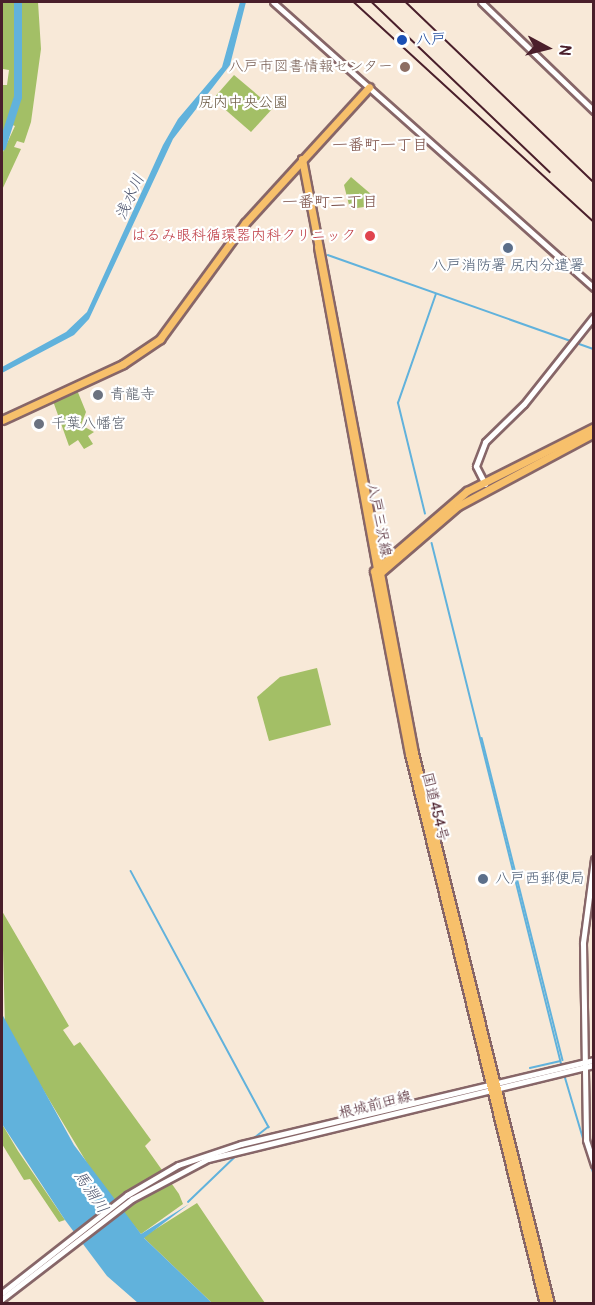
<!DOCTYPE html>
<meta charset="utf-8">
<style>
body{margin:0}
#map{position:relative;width:595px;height:1305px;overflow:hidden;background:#f8e9d8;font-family:Pangolin,"Klee One",sans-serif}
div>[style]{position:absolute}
.green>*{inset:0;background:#a3bf66}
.water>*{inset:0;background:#61b2dc}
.pier>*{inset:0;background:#f8e9d8}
.stream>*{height:1.5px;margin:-0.75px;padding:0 0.75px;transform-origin:0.75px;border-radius:0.75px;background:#61b2dc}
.river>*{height:8px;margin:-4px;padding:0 4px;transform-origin:4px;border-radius:4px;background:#61b2dc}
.roads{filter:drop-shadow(2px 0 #876668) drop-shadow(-2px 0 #876668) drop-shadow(0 2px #876668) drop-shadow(0 -2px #876668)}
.tertiary>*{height:5px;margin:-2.5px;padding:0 2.5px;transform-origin:2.5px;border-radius:2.5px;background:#fff}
.primary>*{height:7px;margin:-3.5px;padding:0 3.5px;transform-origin:3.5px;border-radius:3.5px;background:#f7c06b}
.trunk>*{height:7px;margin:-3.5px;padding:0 3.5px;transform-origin:3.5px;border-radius:3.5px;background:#f7c06b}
.rail>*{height:1.5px;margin:-0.75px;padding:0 0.75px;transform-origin:0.75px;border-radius:0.75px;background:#4a1f2b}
.dots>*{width:16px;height:16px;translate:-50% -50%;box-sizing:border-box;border:3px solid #fff;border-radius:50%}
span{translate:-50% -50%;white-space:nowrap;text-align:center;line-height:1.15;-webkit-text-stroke:4.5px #fff;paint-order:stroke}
.transit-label{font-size:15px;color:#164399}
.left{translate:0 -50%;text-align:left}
.education-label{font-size:15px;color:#785e54}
.right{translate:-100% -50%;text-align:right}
.park-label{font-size:15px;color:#695740}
.health-label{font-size:15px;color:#be3a42}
.service-label{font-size:15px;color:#4e5e75}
.worship-label{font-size:15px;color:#5b616d}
.street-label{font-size:15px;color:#4a1f2b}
.neighbourhood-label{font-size:16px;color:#7d5148}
.water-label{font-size:16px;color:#535a72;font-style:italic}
.frame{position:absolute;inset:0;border:3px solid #4a1f2b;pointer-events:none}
.north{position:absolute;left:517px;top:18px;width:60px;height:60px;-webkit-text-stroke:4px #fff;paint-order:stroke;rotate:97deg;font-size:16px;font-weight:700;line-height:24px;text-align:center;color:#4a1f2b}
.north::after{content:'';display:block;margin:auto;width:21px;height:27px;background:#4a1f2b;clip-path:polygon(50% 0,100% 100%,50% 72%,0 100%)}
</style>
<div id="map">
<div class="green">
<div style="clip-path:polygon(2px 2px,38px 2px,41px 49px,31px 122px,24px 143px,17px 141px,14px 147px,21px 149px,2px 190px,2px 154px,15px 126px,10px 124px,2px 142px,2px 85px,7px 85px,9px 70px,3px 69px)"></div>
<div style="clip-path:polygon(234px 75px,273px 108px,251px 132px,213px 99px)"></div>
<div style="clip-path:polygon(351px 177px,372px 195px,364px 207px,350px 209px,344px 185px)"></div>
<div style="clip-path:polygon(77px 390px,86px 412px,81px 425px,94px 432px,88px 436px,93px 444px,84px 449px,78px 440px,69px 446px,53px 401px)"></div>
<div style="clip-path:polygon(317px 668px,331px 725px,269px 741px,257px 697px,280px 677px)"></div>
<div style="clip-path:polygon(2px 911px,69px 1026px,63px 1030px,74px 1046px,80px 1042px,151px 1140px,145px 1146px,179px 1194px,183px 1204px,141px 1234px,99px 1183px,5px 1026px)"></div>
<div style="clip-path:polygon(2px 1124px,18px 1151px,65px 1220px,59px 1222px,30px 1179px,24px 1180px,2px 1144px)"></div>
<div style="clip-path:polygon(197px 1203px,249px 1280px,265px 1303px,212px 1303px,143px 1237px)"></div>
</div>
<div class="water">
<div style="clip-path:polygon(240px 2px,246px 2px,230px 65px,173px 139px,89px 319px,74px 335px,2px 373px,2px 367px,66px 332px,87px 312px,163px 145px,178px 119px,222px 67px)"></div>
<div style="clip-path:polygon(2px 1014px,74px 1145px,141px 1234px,189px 1204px,144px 1238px,212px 1303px,138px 1303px,107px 1276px,65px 1220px,2px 1124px)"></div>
</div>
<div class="pier">
<div style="clip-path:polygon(116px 1199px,124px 1209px,80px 1244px,72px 1233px)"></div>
</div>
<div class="stream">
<div style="left:328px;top:255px;width:282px;rotate:19.5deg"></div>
<div style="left:425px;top:514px;width:114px;rotate:-103.7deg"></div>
<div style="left:398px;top:403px;width:115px;rotate:-70.8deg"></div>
<div style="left:432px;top:543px;width:539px;rotate:76.04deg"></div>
<div style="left:482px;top:738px;width:332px;rotate:75.9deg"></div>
<div style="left:131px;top:871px;width:291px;rotate:61.7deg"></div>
<div style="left:269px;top:1127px;width:18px;rotate:142deg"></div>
<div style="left:586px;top:959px;width:97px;rotate:88.8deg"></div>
<div style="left:580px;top:960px;width:114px;rotate:-82.9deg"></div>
<div style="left:530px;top:1068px;width:31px;rotate:-13deg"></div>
<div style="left:564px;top:1073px;width:105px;rotate:73.5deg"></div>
<div style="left:588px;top:1073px;width:68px;rotate:89.2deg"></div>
<div style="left:188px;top:1202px;width:69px;rotate:-43.8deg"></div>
</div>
<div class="river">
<div style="left:2px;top:147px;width:52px;rotate:-72.3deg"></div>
<div style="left:18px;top:97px;width:95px;rotate:-90deg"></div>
</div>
<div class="roads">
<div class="tertiary">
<div style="left:273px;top:2px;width:430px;rotate:41.7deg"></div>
<div style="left:481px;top:2px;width:157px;rotate:44deg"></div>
<div style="left:485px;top:484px;width:20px;rotate:-117deg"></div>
<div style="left:476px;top:466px;width:26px;rotate:-69deg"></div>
<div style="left:485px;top:442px;width:54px;rotate:-44.3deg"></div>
<div style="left:524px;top:404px;width:112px;rotate:-51.5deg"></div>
<div style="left:594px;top:859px;width:85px;rotate:97.5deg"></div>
<div style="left:583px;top:943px;width:197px;rotate:89.1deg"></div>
<div style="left:586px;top:1140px;width:26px;rotate:72deg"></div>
<div style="left:2px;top:1293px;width:159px;rotate:-38.1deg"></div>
<div style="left:127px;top:1195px;width:59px;rotate:-30.5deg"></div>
<div style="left:178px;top:1165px;width:66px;rotate:-18.4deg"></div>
<div style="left:241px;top:1144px;width:363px;rotate:-13.4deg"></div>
<div style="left:2px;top:1299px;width:164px;rotate:-37.6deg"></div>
<div style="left:132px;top:1199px;width:86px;rotate:-27.8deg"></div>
<div style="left:208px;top:1159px;width:397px;rotate:-13.7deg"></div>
</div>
<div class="primary">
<div style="left:302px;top:159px;width:417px;rotate:79.2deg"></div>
<div style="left:318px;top:247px;width:331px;rotate:79.6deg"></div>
<div style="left:2px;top:420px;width:133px;rotate:-24.8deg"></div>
<div style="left:123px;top:364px;width:45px;rotate:-34deg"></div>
<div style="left:160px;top:339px;width:144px;rotate:-53.8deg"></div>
<div style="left:245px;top:223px;width:184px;rotate:-47.6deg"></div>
</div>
<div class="trunk">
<div style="left:544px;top:1304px;width:566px;rotate:-103.79deg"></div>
<div style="left:409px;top:754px;width:186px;rotate:-100.8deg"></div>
<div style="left:374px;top:571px;width:123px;rotate:-40.7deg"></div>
<div style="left:467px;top:491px;width:142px;rotate:-26.7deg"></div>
<div style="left:550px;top:1304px;width:568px;rotate:-103.86deg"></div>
<div style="left:414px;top:753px;width:183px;rotate:-100.7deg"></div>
<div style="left:380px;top:573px;width:103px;rotate:-40.7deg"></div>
<div style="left:458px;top:506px;width:154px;rotate:-28.2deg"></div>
</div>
</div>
<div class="rail">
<div style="left:354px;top:2px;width:326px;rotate:42.5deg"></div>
<div style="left:372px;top:2px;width:246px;rotate:43.7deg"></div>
<div style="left:406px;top:2px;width:260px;rotate:43.8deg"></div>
</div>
<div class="dots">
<div style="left:402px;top:40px;background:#1a4fb4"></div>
<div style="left:405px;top:67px;background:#8d6e63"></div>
<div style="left:370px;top:236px;background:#e0444e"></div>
<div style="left:508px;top:248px;background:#5c6f8a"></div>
<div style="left:98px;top:395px;background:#6b7280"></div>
<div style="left:39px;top:424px;background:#6b7280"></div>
<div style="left:483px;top:879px;background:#5c6f8a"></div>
</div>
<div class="transit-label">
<span class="left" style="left:416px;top:40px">八戸</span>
</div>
<div class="education-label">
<span class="right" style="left:393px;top:67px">八戸市図書情報センター</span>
</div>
<div class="park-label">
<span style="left:243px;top:103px">尻内中央公園</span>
</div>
<div class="health-label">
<span class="right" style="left:356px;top:236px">はるみ眼科循環器内科クリニック</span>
</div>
<div class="service-label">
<span style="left:508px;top:266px">八戸消防署 尻内分遣署</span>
<span class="left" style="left:495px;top:879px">八戸西郵便局</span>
</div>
<div class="worship-label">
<span class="left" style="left:110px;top:395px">青龍寺</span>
<span class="left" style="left:51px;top:424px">千葉八幡宮</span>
</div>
<div class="street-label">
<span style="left:379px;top:520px;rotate:79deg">八戸三沢線</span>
<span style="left:435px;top:807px;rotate:76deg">国道454号</span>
<span style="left:375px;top:1105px;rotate:-14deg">根城前田線</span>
</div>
<div class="neighbourhood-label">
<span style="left:380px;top:145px">一番町一丁目</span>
<span style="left:330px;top:202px">一番町二丁目</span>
</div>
<div class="water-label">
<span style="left:130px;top:197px;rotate:-66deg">浅水川</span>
<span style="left:91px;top:1192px;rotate:56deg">馬淵川</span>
</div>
<div class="frame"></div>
<div class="north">N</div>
</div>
